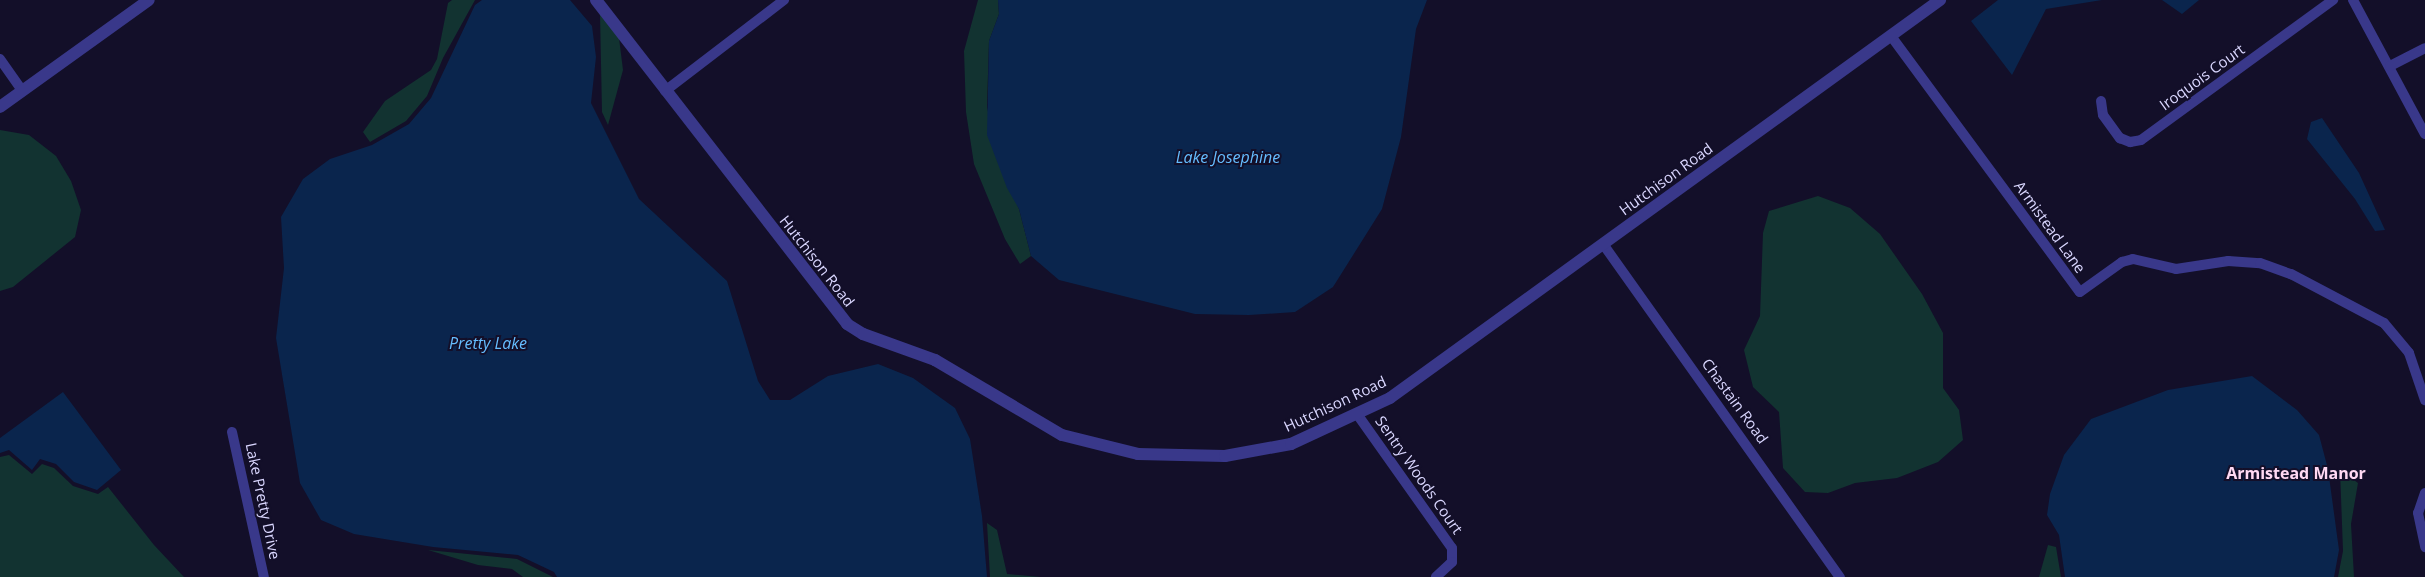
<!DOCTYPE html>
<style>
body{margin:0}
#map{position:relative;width:2425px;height:577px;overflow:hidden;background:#130f29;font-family:"Open Sans",sans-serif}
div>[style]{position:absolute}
.green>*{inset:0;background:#123331}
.water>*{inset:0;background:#0a254d}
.minor>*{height:10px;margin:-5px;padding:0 5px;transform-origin:5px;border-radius:5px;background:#39388a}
.tertiary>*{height:12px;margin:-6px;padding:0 6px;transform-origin:6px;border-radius:6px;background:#39388a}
span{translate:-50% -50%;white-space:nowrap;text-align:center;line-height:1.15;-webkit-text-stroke:4px #130f29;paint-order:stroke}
.street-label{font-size:15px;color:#dad7ff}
.water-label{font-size:16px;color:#65bdff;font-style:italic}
.neighbourhood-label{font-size:16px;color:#ffd9f3;font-weight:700}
</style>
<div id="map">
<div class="green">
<div style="clip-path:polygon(452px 0,475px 0,443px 58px,427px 96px,406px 121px,370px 142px,363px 132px,385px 101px,431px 70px,437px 59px,448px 3px)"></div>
<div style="clip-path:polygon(978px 0,998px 0,999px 14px,989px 41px,987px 107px,999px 162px,1019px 209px,1031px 256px,1020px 264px,1005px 239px,974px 164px,966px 112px,964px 51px)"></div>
<div style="clip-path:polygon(600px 14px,619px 38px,623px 70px,608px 125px,602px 112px)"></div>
<div style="clip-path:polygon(0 130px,29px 135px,56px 156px,71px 181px,81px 210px,75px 237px,13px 287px,0 291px)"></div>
<div style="clip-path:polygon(1818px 196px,1850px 208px,1880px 234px,1922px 294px,1943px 333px,1943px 388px,1959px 410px,1963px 440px,1938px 462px,1897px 478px,1855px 483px,1828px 493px,1805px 492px,1783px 468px,1779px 412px,1753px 387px,1744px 350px,1760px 316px,1763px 233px,1769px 211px)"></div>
<div style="clip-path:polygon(9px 455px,32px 474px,42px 464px,54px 468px,73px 486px,98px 494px,108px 487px,154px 545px,184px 577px,0 577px,0 457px)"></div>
<div style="clip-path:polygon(2340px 470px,2358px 483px,2351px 524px,2354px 577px,2338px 577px,2343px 551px)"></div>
<div style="clip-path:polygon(987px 523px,997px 530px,1007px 574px,1041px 577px,990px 577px)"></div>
<div style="clip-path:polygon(2048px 545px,2056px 547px,2061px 577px,2039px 577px)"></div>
<div style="clip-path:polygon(428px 550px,517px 559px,553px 577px,523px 577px,512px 569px,478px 565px)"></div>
</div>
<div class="water">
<div style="clip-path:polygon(482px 0,570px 0,592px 26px,596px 57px,591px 103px,639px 199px,727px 281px,758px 381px,770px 400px,790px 400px,828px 376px,878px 364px,913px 378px,955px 408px,970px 439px,982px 516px,987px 577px,557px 577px,554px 572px,518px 555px,433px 547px,354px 534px,321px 520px,300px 483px,276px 338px,284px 268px,281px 217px,303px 179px,330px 159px,372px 145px,409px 124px,431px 98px,475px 5px)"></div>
<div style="clip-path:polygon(998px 0,1427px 0,1416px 29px,1401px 137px,1382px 209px,1333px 287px,1295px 312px,1249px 315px,1195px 314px,1059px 280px,1031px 256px,1019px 209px,1007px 188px,987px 135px,989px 41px,999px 14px)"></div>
<div style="clip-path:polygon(1998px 0,2102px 0,2046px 9px,2012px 75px,1971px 21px)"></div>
<div style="clip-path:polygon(2162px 0,2199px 0,2182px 14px)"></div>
<div style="clip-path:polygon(2322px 118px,2359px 173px,2385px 230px,2375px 231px,2355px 199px,2307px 139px,2311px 122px)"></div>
<div style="clip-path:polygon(2252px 376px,2297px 410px,2319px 435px,2328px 469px,2339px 550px,2334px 577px,2065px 577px,2059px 535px,2047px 515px,2050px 494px,2064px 455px,2091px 419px,2168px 390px)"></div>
<div style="clip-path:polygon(63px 392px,121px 470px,97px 490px,74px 482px,56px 464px,40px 459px,32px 470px,9px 450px,0 453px,0 438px)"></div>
</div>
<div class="minor">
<div style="left:2353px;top:0;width:152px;rotate:61.8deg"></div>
<div style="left:1891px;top:36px;width:318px;rotate:53.6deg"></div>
<div style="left:2080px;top:292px;width:52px;rotate:-35.5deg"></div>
<div style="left:2122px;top:262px;width:11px;rotate:-15deg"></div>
<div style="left:2133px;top:259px;width:44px;rotate:13.1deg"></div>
<div style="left:2176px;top:269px;width:53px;rotate:-8.7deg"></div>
<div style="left:2228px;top:261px;width:32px;rotate:4deg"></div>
<div style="left:2260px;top:263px;width:33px;rotate:20deg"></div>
<div style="left:2291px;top:274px;width:105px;rotate:27.8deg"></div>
<div style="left:2384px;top:323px;width:39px;rotate:50deg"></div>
<div style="left:2409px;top:353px;width:50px;rotate:71.2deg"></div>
<div style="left:0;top:59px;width:39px;rotate:55deg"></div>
<div style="left:2390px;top:66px;width:39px;rotate:-27deg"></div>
<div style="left:665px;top:91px;width:150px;rotate:-37.4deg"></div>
<div style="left:2101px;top:101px;width:14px;rotate:82deg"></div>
<div style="left:2103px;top:115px;width:29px;rotate:54deg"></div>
<div style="left:2120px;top:138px;width:11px;rotate:22deg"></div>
<div style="left:2130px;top:142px;width:11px;rotate:-10deg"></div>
<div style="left:2141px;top:140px;width:238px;rotate:-36.1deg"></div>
<div style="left:1603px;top:244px;width:409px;rotate:54.6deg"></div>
<div style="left:1357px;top:414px;width:164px;rotate:54.7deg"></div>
<div style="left:1452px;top:548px;width:14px;rotate:90deg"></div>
<div style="left:1452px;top:562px;width:22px;rotate:137deg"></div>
<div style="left:232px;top:432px;width:148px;rotate:77.6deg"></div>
<div style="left:2425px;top:493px;width:21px;rotate:109deg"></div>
<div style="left:2418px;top:513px;width:35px;rotate:78deg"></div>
</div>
<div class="tertiary">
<div style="left:596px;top:0;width:410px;rotate:52.2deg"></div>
<div style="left:847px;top:324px;width:19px;rotate:32deg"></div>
<div style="left:863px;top:334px;width:77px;rotate:19.9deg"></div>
<div style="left:935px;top:360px;width:147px;rotate:30.6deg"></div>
<div style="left:1062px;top:435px;width:78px;rotate:14deg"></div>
<div style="left:1138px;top:454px;width:87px;rotate:1.3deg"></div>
<div style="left:1225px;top:456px;width:67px;rotate:-10.3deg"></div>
<div style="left:1291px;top:444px;width:109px;rotate:-24.9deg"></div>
<div style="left:1390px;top:398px;width:679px;rotate:-35.89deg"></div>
<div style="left:0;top:107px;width:183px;rotate:-35.7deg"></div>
</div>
<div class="street-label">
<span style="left:2202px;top:77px;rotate:-36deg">Iroquois Court</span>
<span style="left:1666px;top:179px;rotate:-36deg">Hutchison Road</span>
<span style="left:2050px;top:227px;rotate:54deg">Armistead Lane</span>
<span style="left:817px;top:261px;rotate:52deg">Hutchison Road</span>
<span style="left:1735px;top:401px;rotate:54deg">Chastain Road</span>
<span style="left:1335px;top:404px;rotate:-25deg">Hutchison Road</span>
<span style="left:1419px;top:475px;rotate:55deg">Sentry Woods Court</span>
<span style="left:263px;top:501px;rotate:78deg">Lake Pretty Drive</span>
</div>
<div class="water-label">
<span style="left:1228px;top:157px">Lake Josephine</span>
<span style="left:488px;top:343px">Pretty Lake</span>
</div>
<div class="neighbourhood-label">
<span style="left:2296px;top:473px">Armistead Manor</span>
</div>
</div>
